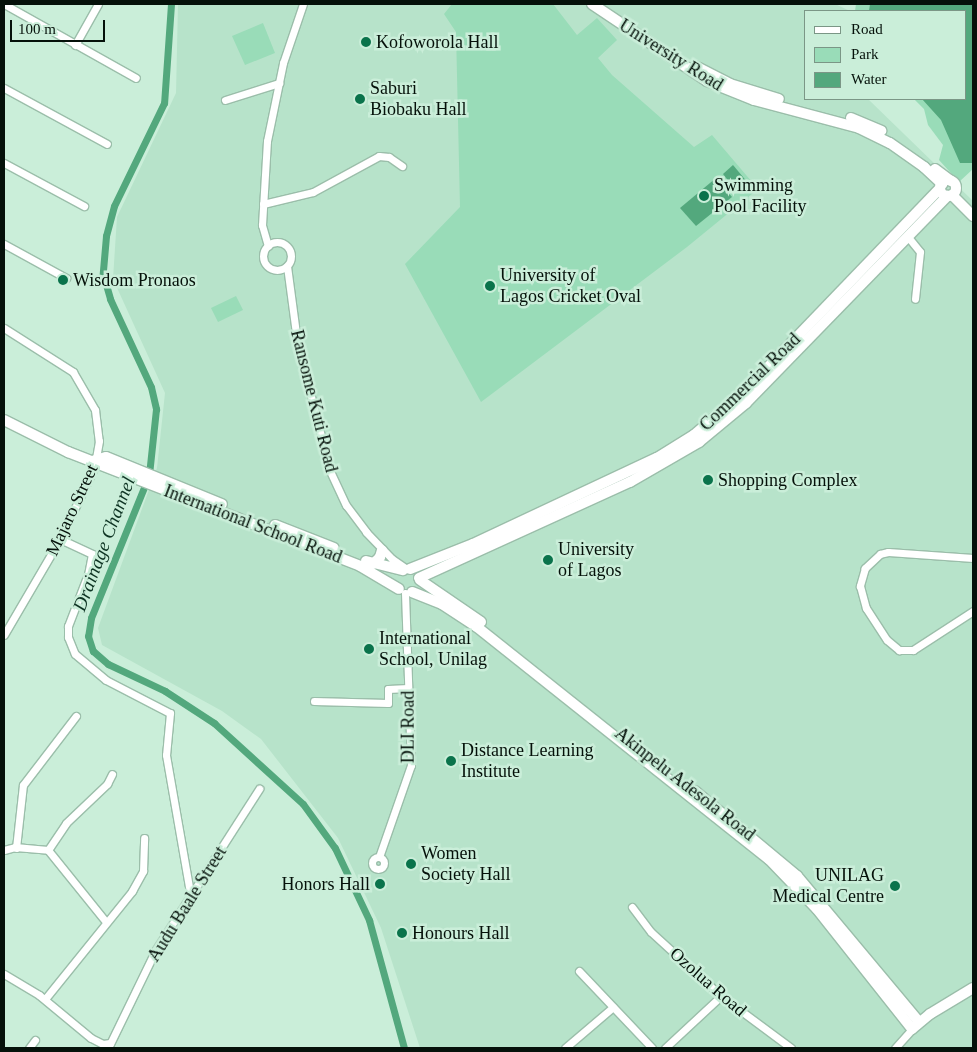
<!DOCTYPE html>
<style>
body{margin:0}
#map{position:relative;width:977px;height:1052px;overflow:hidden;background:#caeed9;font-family:"Times New Roman",serif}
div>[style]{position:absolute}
.built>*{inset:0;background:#b7e3ca}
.green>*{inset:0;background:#99dcb8}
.water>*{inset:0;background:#53a87d}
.canal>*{height:7px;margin:-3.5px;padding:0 3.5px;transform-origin:3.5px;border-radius:3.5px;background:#53a87d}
.roads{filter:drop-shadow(1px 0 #9bbeaa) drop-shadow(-1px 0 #9bbeaa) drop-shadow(0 1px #9bbeaa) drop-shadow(0 -1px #9bbeaa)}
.street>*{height:7px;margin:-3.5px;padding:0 3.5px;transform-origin:3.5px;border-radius:3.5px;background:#fff}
.street>.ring{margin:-3.5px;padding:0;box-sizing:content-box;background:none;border:7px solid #fff;border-radius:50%}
.secondary>*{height:10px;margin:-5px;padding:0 5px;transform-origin:5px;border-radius:5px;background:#fff}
.secondary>.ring{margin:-5px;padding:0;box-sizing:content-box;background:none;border:10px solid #fff;border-radius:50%}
.dots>*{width:14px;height:14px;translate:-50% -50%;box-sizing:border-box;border:2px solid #caeed9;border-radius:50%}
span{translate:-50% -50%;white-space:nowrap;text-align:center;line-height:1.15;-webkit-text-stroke:5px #caeed9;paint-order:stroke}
.poi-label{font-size:18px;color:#05110a}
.left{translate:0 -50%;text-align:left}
.right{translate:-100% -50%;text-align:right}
.street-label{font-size:18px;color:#05110a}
.water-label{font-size:19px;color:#0e3423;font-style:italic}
.frame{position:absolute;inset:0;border:5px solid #05110a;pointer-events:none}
.legend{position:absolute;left:804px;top:10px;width:162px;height:90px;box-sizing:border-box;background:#caeed9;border:1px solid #7b9686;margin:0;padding:6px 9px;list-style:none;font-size:15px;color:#05110a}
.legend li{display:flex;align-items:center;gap:10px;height:25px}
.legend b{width:25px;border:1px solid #7b9686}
.scale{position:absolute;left:10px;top:20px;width:95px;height:22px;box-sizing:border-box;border:2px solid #05110a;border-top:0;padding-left:6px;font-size:15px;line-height:18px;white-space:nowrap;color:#05110a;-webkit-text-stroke:4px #caeed9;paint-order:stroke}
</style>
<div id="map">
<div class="built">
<div style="clip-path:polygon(178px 4px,835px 4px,850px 11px,806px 11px,806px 99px,868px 99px,973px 201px,973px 1048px,420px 1048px,381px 928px,338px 838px,261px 739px,222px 711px,102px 645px,98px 628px,157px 468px,165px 393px,113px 279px,117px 217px,176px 93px)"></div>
</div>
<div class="green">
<div style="clip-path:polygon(452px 4px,553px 4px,577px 35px,597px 18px,617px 40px,598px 58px,612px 75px,694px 147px,712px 135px,758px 189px,687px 247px,481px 402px,405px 264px,460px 207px,456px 32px,444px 14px)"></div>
<div style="clip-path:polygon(856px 4px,973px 4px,973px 169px,959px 182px,939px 160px,943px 145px,928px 125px,924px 109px,914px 99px,966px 99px,966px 11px,855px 11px)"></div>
<div style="clip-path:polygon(263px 23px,275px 53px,245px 65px,232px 36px)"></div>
<div style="clip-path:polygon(236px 296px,243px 310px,218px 322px,211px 308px)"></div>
</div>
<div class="water">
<div style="clip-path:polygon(870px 4px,973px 4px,973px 163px,960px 163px,941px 120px,922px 99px,966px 99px,966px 11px,869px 11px)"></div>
<div style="clip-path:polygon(733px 165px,748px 183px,737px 192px,723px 174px)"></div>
<div style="clip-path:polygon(716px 178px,732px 197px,696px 226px,680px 208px)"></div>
</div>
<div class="canal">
<div style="left:171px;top:4px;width:99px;rotate:94deg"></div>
<div style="left:164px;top:103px;width:114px;rotate:115.9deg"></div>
<div style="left:114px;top:206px;width:31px;rotate:105deg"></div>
<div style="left:106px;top:236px;width:38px;rotate:95deg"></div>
<div style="left:103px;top:274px;width:26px;rotate:74deg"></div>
<div style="left:110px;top:299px;width:97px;rotate:65deg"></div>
<div style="left:151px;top:387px;width:23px;rotate:77deg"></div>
<div style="left:156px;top:409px;width:66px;rotate:96.1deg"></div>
<div style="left:149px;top:475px;width:154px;rotate:112.1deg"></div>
<div style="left:91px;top:618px;width:18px;rotate:99deg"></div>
<div style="left:88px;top:636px;width:16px;rotate:72deg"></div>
<div style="left:93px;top:651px;width:20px;rotate:41deg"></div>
<div style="left:108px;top:664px;width:63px;rotate:25.3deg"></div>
<div style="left:165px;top:691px;width:59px;rotate:33.1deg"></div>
<div style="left:214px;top:723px;width:120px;rotate:42.3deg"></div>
<div style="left:303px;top:804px;width:54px;rotate:54deg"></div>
<div style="left:335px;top:848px;width:80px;rotate:64.7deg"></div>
<div style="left:369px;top:920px;width:133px;rotate:74.7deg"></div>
</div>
<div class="roads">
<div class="street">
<div style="left:4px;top:4px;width:151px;rotate:29.3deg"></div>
<div style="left:75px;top:45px;width:47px;rotate:-60.7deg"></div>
<div style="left:4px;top:88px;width:117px;rotate:28.5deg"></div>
<div style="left:225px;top:100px;width:57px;rotate:-17.5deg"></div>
<div style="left:4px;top:163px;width:91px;rotate:28.3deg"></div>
<div style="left:263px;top:204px;width:51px;rotate:-13.5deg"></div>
<div style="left:313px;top:192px;width:75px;rotate:-28.6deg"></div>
<div style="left:379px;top:156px;width:10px;rotate:6deg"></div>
<div style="left:389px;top:157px;width:16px;rotate:35deg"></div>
<div style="left:908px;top:237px;width:19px;rotate:51deg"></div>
<div style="left:920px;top:252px;width:47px;rotate:96.1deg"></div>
<div class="ring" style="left:263px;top:242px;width:21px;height:21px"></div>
<div style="left:4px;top:244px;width:71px;rotate:28.7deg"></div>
<div style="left:268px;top:246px;width:22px;rotate:-106deg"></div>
<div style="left:262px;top:225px;width:84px;rotate:-86.6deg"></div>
<div style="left:267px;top:141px;width:80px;rotate:-78.4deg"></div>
<div style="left:283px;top:63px;width:62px;rotate:-71.3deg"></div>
<div style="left:287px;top:266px;width:76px;rotate:82.4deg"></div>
<div style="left:297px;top:341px;width:134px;rotate:75.8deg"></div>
<div style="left:330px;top:471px;width:38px;rotate:65deg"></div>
<div style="left:346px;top:505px;width:34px;rotate:53deg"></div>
<div style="left:366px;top:532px;width:37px;rotate:46deg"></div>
<div style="left:392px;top:559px;width:18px;rotate:34deg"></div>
<div style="left:4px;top:328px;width:82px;rotate:32.5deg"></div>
<div style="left:73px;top:372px;width:44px;rotate:59.9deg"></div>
<div style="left:95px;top:410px;width:31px;rotate:83deg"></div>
<div style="left:99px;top:441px;width:27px;rotate:100deg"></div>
<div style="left:94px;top:468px;width:79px;rotate:115.6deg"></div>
<div style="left:60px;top:539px;width:111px;rotate:120.3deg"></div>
<div style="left:60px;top:539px;width:35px;rotate:25deg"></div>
<div style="left:92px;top:554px;width:20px;rotate:101deg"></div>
<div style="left:88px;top:574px;width:56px;rotate:111deg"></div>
<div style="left:68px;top:626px;width:11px;rotate:90deg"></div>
<div style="left:68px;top:637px;width:18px;rotate:68deg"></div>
<div style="left:75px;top:654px;width:40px;rotate:40deg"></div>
<div style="left:106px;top:680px;width:72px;rotate:27.3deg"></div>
<div style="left:170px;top:713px;width:42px;rotate:95.4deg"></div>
<div style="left:166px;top:755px;width:140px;rotate:80.1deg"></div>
<div style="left:973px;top:558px;width:85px;rotate:-176deg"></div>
<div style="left:888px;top:552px;width:8px;rotate:166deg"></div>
<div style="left:880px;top:554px;width:21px;rotate:137deg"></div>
<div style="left:865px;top:568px;width:19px;rotate:106deg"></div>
<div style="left:860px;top:586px;width:23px;rotate:75deg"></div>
<div style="left:866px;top:608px;width:38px;rotate:57deg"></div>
<div style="left:887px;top:640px;width:16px;rotate:40deg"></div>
<div style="left:899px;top:650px;width:14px"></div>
<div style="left:913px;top:650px;width:72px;rotate:-33deg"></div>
<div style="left:314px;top:701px;width:74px;rotate:1.5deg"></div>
<div style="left:388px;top:703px;width:14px;rotate:-90deg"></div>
<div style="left:388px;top:689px;width:20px;rotate:-3deg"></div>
<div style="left:16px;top:848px;width:63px;rotate:-83.7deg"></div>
<div style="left:23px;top:785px;width:87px;rotate:-52.5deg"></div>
<div style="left:4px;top:850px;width:11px;rotate:-15deg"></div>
<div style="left:15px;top:847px;width:33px;rotate:5deg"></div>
<div style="left:48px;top:850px;width:92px;rotate:51.1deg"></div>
<div style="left:48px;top:850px;width:32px;rotate:-56deg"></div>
<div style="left:66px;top:823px;width:57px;rotate:-43.6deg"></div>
<div style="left:107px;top:784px;width:11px;rotate:-63deg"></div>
<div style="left:379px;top:857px;width:97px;rotate:-70.8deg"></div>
<div style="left:411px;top:765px;width:172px;rotate:-92deg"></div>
<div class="ring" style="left:372px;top:857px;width:5px;height:5px"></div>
<div style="left:632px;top:907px;width:31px;rotate:53deg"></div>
<div style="left:651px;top:932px;width:95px;rotate:42.4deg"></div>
<div style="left:721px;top:996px;width:87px;rotate:36.6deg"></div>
<div style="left:579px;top:971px;width:106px;rotate:46.5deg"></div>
<div style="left:4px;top:974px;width:41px;rotate:31deg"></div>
<div style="left:39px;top:995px;width:67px;rotate:39.6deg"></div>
<div style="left:91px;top:1038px;width:13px;rotate:27deg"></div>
<div style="left:103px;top:1044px;width:7px;rotate:-8deg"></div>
<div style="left:45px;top:999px;width:139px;rotate:-51.1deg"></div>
<div style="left:132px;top:891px;width:23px;rotate:-61deg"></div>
<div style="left:143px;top:871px;width:33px;rotate:-88deg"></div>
<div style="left:29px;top:1048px;width:10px;rotate:-53deg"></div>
<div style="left:108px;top:1048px;width:108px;rotate:-64.1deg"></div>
<div style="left:155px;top:951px;width:193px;rotate:-57.3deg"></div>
<div style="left:565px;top:1048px;width:63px;rotate:-40.5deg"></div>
<div style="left:665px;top:1048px;width:76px;rotate:-42.9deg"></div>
<div style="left:895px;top:1048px;width:25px;rotate:-48deg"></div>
</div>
<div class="secondary">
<div style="left:592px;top:4px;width:138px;rotate:33.8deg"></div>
<div style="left:707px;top:81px;width:51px;rotate:22deg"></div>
<div style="left:754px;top:100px;width:109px;rotate:14.9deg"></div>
<div style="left:859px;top:128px;width:34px;rotate:26deg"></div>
<div style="left:890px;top:143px;width:42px;rotate:35.2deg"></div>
<div style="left:924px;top:167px;width:25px;rotate:43deg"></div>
<div style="left:695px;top:66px;width:39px;rotate:27deg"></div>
<div style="left:730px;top:84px;width:51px;rotate:17deg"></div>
<div style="left:851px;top:118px;width:33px;rotate:23deg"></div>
<div style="left:935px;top:169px;width:20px;rotate:37deg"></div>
<div class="ring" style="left:940px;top:180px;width:6px;height:6px"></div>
<div style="left:952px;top:195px;width:30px;rotate:45deg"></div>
<div style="left:4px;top:420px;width:72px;rotate:26.6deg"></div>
<div style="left:68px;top:452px;width:313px;rotate:21.3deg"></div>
<div style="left:360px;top:566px;width:45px;rotate:30.5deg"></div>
<div style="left:95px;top:460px;width:11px;rotate:-15deg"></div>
<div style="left:106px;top:457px;width:125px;rotate:22.1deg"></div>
<div style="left:275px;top:525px;width:63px;rotate:21.3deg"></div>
<div style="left:366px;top:561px;width:38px;rotate:14deg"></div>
<div style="left:373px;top:564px;width:10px;rotate:-45deg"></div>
<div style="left:380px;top:557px;width:7px;rotate:-74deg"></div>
<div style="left:410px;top:569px;width:68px;rotate:-21.6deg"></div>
<div style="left:473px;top:544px;width:203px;rotate:-25.1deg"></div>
<div style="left:657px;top:458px;width:44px;rotate:-31.9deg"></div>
<div style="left:694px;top:435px;width:65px;rotate:-40.6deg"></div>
<div style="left:743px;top:393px;width:284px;rotate:-46.1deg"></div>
<div style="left:419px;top:578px;width:232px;rotate:-24.5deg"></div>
<div style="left:630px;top:482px;width:80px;rotate:-30.1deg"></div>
<div style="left:699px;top:442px;width:61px;rotate:-39.7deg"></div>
<div style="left:746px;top:403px;width:289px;rotate:-45.8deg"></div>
<div style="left:420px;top:580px;width:74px;rotate:34.5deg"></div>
<div style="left:412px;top:592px;width:32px;rotate:22deg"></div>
<div style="left:442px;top:604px;width:42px;rotate:33.3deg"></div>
<div style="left:477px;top:627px;width:373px;rotate:38.5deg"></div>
<div style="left:769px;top:859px;width:69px;rotate:46.2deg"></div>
<div style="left:817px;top:909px;width:153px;rotate:51.6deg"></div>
<div style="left:912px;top:1029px;width:23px;rotate:-40deg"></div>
<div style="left:930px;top:1014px;width:50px;rotate:-31.2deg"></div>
<div style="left:695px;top:791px;width:133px;rotate:39.8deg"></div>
<div style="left:797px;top:876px;width:190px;rotate:50.1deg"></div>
</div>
</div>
<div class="dots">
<div style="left:366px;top:42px;background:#0a734b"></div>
<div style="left:360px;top:99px;background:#0a734b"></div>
<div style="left:704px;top:196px;background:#0a734b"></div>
<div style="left:63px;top:280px;background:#0a734b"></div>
<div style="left:490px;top:286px;background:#0a734b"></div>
<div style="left:708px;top:480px;background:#0a734b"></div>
<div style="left:548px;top:560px;background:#0a734b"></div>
<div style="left:369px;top:649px;background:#0a734b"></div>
<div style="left:451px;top:761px;background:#0a734b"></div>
<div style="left:411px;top:864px;background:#0a734b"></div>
<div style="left:380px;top:884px;background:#0a734b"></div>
<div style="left:895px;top:886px;background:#0a734b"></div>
<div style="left:402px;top:933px;background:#0a734b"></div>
</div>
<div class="poi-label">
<span class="left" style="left:376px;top:42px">Kofoworola Hall</span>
<span class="left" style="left:370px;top:99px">Saburi<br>Biobaku Hall</span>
<span class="left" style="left:714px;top:196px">Swimming<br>Pool Facility</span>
<span class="left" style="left:500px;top:286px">University of<br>Lagos Cricket Oval</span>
<span class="left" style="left:73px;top:280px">Wisdom Pronaos</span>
<span class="left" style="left:718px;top:480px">Shopping Complex</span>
<span class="left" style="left:558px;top:560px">University<br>of Lagos</span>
<span class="left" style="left:379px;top:649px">International<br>School, Unilag</span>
<span class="left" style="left:461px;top:761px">Distance Learning<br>Institute</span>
<span class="left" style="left:421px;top:864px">Women<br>Society Hall</span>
<span class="right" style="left:884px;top:886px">UNILAG<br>Medical Centre</span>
<span class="right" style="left:370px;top:884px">Honors Hall</span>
<span class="left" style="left:412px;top:933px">Honours Hall</span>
</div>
<div class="street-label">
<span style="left:671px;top:55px;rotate:32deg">University Road</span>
<span style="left:750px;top:382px;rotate:-44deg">Commercial Road</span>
<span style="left:314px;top:401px;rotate:76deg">Ransome Kuti Road</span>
<span style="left:72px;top:510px;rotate:-65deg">Majaro Street</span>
<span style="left:253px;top:524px;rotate:21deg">International School Road</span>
<span style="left:408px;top:727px;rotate:-90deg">DLI Road</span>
<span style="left:685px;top:784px;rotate:38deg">Akinpelu Adesola Road</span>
<span style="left:187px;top:904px;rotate:-58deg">Audu Baale Street</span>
<span style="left:708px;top:982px;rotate:41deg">Ozolua Road</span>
</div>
<div class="water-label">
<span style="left:104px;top:544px;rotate:-69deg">Drainage Channel</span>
</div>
<div class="frame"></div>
<ul class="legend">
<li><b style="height:6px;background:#fff"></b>Road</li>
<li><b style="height:14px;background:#99dcb8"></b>Park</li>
<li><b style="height:14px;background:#53a87d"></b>Water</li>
</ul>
<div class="scale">100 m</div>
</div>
